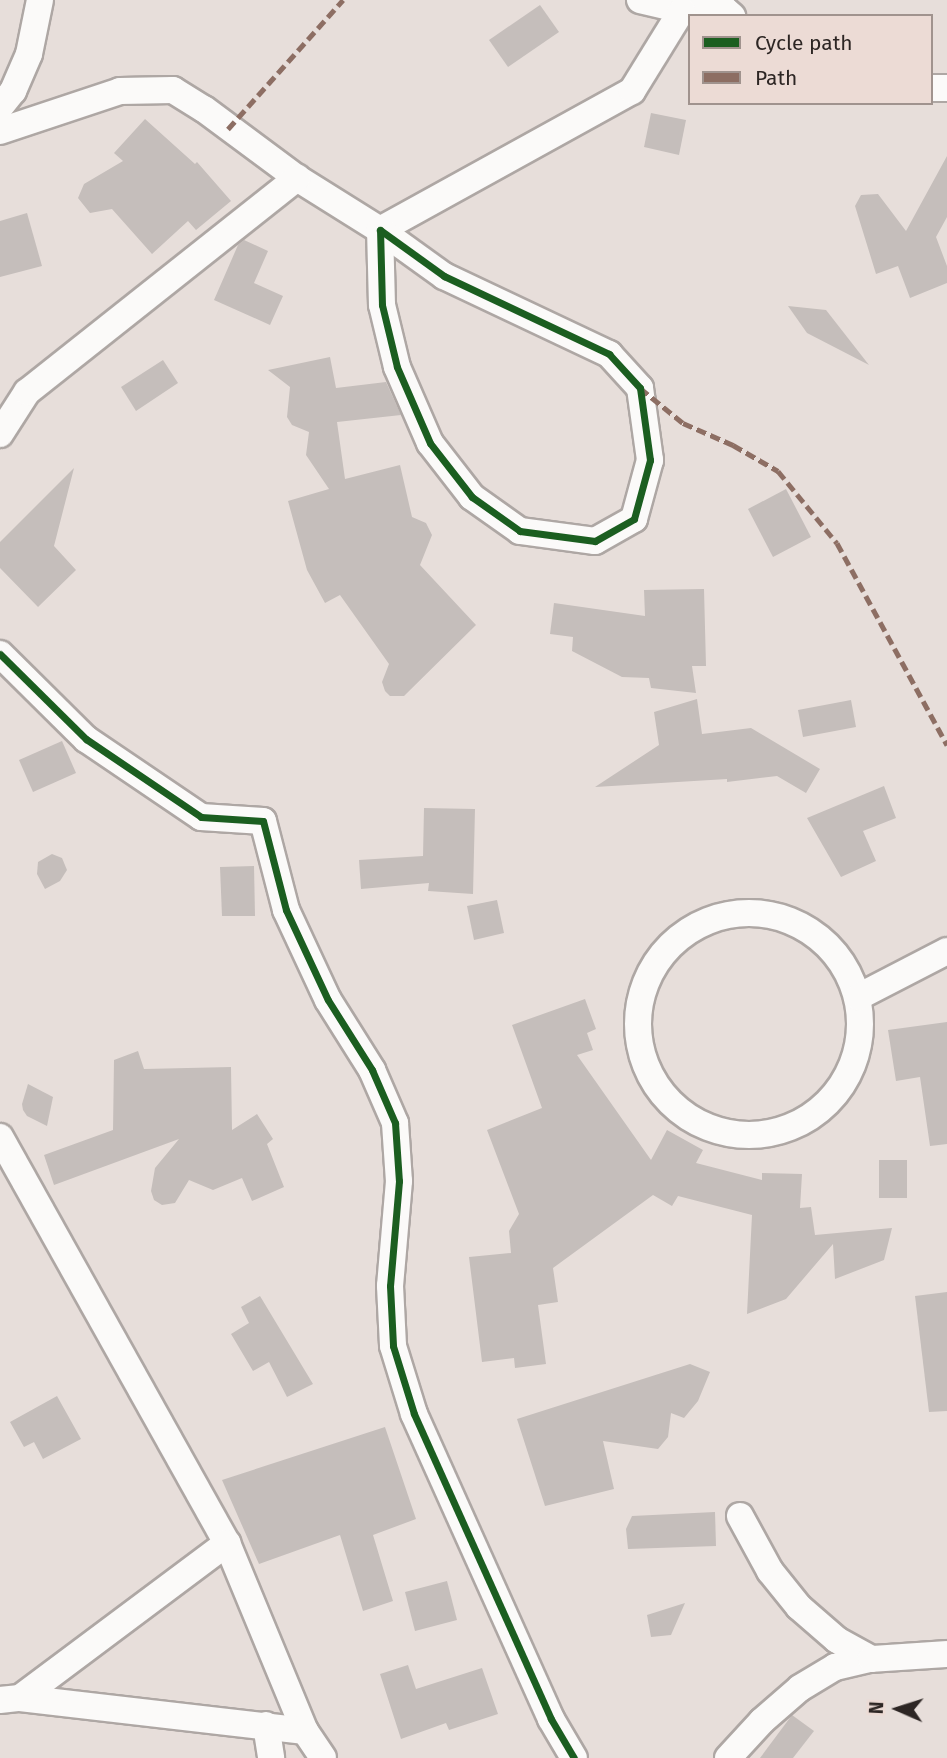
<!DOCTYPE html>
<style>
body{margin:0}
#map{position:relative;width:947px;height:1758px;overflow:hidden;background:#e7deda;font-family:"Fira Sans",sans-serif}
div>[style]{position:absolute}
.building>*{inset:0;background:#c5bebb}
.roads{filter:drop-shadow(2px 0 #aea7a4) drop-shadow(-2px 0 #aea7a4) drop-shadow(0 2px #aea7a4) drop-shadow(0 -2px #aea7a4)}
.minor>*{height:26px;margin:-13px;padding:0 13px;transform-origin:13px;border-radius:13px;background:#fbfaf9}
.minor>.ring{margin:-13px;padding:0;box-sizing:content-box;background:none;border:26px solid #fbfaf9;border-radius:50%}
.quiet>*{height:5px;margin-top:-2.5px;transform-origin:0;background:repeating-linear-gradient(90deg,#8d6e63 0 10px,transparent 0 15px)}
.cycleway>*{height:7px;margin:-3.5px;padding:0 3.5px;transform-origin:3.5px;border-radius:3.5px;background:#1b5e20}
span{translate:-50% -50%;white-space:nowrap;text-align:center;line-height:1.15;-webkit-text-stroke:5px #ecdbd5;paint-order:stroke}
.legend{position:absolute;left:688px;top:14px;width:245px;height:91px;box-sizing:border-box;background:#ecdbd5;border:2px solid #a0938e;margin:0;padding:9px 12px;list-style:none;font-size:21px;color:#2d2624}
.legend li{display:flex;align-items:center;gap:14px;height:35px}
.legend b{width:35px;border:2px solid #a0938e}
.north{position:absolute;left:863px;top:1674px;width:70px;height:70px;-webkit-text-stroke:5px #ecdbd5;paint-order:stroke;rotate:273deg;font-size:19px;font-weight:700;line-height:28px;text-align:center;color:#2d2624}
.north::after{content:'';display:block;margin:auto;width:24px;height:32px;background:#2d2624;clip-path:polygon(50% 0,100% 100%,50% 72%,0 100%)}
</style>
<div id="map">
<div class="building">
<div style="clip-path:polygon(540px 5px,559px 32px,508px 67px,489px 40px)"></div>
<div style="clip-path:polygon(651px 113px,686px 120px,679px 155px,644px 147px)"></div>
<div style="clip-path:polygon(145px 119px,195px 164px,197px 162px,231px 201px,196px 230px,188px 221px,152px 254px,112px 209px,90px 213px,78px 198px,84px 184px,123px 161px,114px 153px)"></div>
<div style="clip-path:polygon(947px 156px,947px 217px,936px 237px,947px 266px,947px 283px,910px 298px,898px 266px,876px 274px,855px 206px,861px 195px,878px 194px,906px 231px)"></div>
<div style="clip-path:polygon(27px 213px,42px 266px,0 277px,0 221px)"></div>
<div style="clip-path:polygon(244px 240px,268px 251px,254px 283px,283px 296px,270px 325px,214px 300px,238px 245px)"></div>
<div style="clip-path:polygon(788px 306px,826px 310px,869px 365px,807px 333px)"></div>
<div style="clip-path:polygon(330px 357px,336px 388px,386px 382px,401px 415px,337px 422px,345px 479px,400px 465px,412px 517px,426px 523px,432px 535px,420px 565px,476px 625px,404px 696px,390px 696px,385px 691px,382px 682px,389px 664px,340px 595px,325px 603px,307px 570px,288px 501px,329px 489px,306px 455px,309px 432px,292px 425px,287px 417px,290px 387px,268px 370px)"></div>
<div style="clip-path:polygon(163px 360px,178px 383px,136px 411px,121px 387px)"></div>
<div style="clip-path:polygon(74px 468px,54px 546px,76px 570px,38px 607px,0 568px,0 542px)"></div>
<div style="clip-path:polygon(786px 489px,811px 537px,773px 557px,748px 509px)"></div>
<div style="clip-path:polygon(704px 589px,706px 666px,692px 666px,696px 693px,651px 688px,649px 678px,622px 677px,572px 651px,573px 637px,550px 634px,554px 603px,645px 616px,644px 590px)"></div>
<div style="clip-path:polygon(697px 699px,702px 734px,751px 728px,820px 769px,806px 793px,777px 776px,727px 782px,727px 779px,595px 787px,659px 745px,654px 712px)"></div>
<div style="clip-path:polygon(851px 700px,856px 727px,803px 737px,798px 710px)"></div>
<div style="clip-path:polygon(62px 741px,76px 773px,33px 792px,19px 760px)"></div>
<div style="clip-path:polygon(884px 786px,896px 818px,863px 831px,876px 861px,841px 877px,807px 818px)"></div>
<div style="clip-path:polygon(424px 808px,475px 809px,473px 894px,428px 891px,429px 883px,361px 889px,359px 860px,423px 856px)"></div>
<div style="clip-path:polygon(52px 854px,62px 858px,67px 870px,60px 881px,45px 889px,37px 874px,38px 862px)"></div>
<div style="clip-path:polygon(254px 866px,255px 916px,222px 916px,220px 867px)"></div>
<div style="clip-path:polygon(497px 900px,504px 933px,474px 940px,467px 906px)"></div>
<div style="clip-path:polygon(585px 999px,596px 1029px,587px 1033px,593px 1050px,577px 1055px,651px 1160px,667px 1130px,703px 1150px,696px 1163px,762px 1180px,762px 1173px,802px 1174px,800px 1208px,811px 1207px,815px 1235px,892px 1228px,884px 1260px,835px 1279px,833px 1244px,786px 1299px,747px 1314px,752px 1215px,678px 1196px,672px 1206px,653px 1195px,553px 1268px,558px 1302px,538px 1305px,546px 1364px,515px 1368px,514px 1358px,482px 1362px,469px 1257px,511px 1253px,509px 1231px,519px 1214px,487px 1130px,542px 1108px,512px 1025px)"></div>
<div style="clip-path:polygon(947px 1022px,947px 1144px,930px 1146px,920px 1077px,896px 1081px,888px 1030px)"></div>
<div style="clip-path:polygon(138px 1051px,144px 1069px,231px 1067px,232px 1130px,257px 1114px,273px 1139px,267px 1144px,284px 1187px,252px 1201px,242px 1178px,213px 1190px,189px 1180px,175px 1203px,162px 1205px,154px 1200px,151px 1191px,155px 1168px,179px 1139px,54px 1185px,44px 1155px,113px 1130px,114px 1060px)"></div>
<div style="clip-path:polygon(28px 1084px,53px 1097px,47px 1126px,27px 1116px,23px 1110px,22px 1104px)"></div>
<div style="clip-path:polygon(879px 1160px,907px 1160px,907px 1198px,879px 1198px)"></div>
<div style="clip-path:polygon(947px 1292px,947px 1411px,929px 1412px,915px 1296px)"></div>
<div style="clip-path:polygon(260px 1296px,313px 1384px,287px 1397px,269px 1362px,253px 1371px,231px 1334px,249px 1323px,241px 1307px)"></div>
<div style="clip-path:polygon(690px 1364px,710px 1372px,698px 1401px,684px 1418px,671px 1413px,668px 1437px,658px 1449px,603px 1441px,614px 1489px,545px 1506px,517px 1419px)"></div>
<div style="clip-path:polygon(57px 1396px,81px 1439px,43px 1459px,34px 1442px,24px 1447px,10px 1422px)"></div>
<div style="clip-path:polygon(385px 1427px,416px 1519px,373px 1535px,393px 1601px,363px 1611px,340px 1535px,259px 1564px,222px 1480px)"></div>
<div style="clip-path:polygon(715px 1512px,716px 1546px,628px 1549px,626px 1529px,632px 1516px)"></div>
<div style="clip-path:polygon(447px 1581px,457px 1620px,415px 1631px,405px 1592px)"></div>
<div style="clip-path:polygon(685px 1603px,671px 1635px,651px 1637px,647px 1615px)"></div>
<div style="clip-path:polygon(408px 1665px,416px 1689px,482px 1668px,498px 1714px,449px 1730px,446px 1723px,401px 1739px,380px 1674px)"></div>
<div style="clip-path:polygon(792px 1715px,814px 1731px,793px 1758px,760px 1758px)"></div>
</div>
<div class="roads">
<div class="minor">
<div style="left:640px;top:0;width:43px;rotate:13.4deg"></div>
<div style="left:682px;top:10px;width:42px;rotate:-1.4deg"></div>
<div style="left:724px;top:9px;width:11px;rotate:41deg"></div>
<div style="left:931px;top:88px;width:16px"></div>
<div style="left:0;top:107px;width:21px;rotate:-51deg"></div>
<div style="left:13px;top:91px;width:40px;rotate:-66.6deg"></div>
<div style="left:29px;top:54px;width:55px;rotate:-78.5deg"></div>
<div style="left:0;top:131px;width:126px;rotate:-18.4deg"></div>
<div style="left:120px;top:91px;width:53px;rotate:-1.1deg"></div>
<div style="left:173px;top:90px;width:36px;rotate:32deg"></div>
<div style="left:204px;top:109px;width:116px;rotate:36.6deg"></div>
<div style="left:297px;top:178px;width:98px;rotate:32.1deg"></div>
<div style="left:380px;top:230px;width:288px;rotate:-28.9deg"></div>
<div style="left:632px;top:91px;width:95px;rotate:-58.3deg"></div>
<div style="left:380px;top:230px;width:79px;rotate:35.7deg"></div>
<div style="left:444px;top:276px;width:183px;rotate:25.3deg"></div>
<div style="left:609px;top:354px;width:46px;rotate:47.6deg"></div>
<div style="left:640px;top:388px;width:73px;rotate:82.1deg"></div>
<div style="left:650px;top:460px;width:61px;rotate:105.2deg"></div>
<div style="left:634px;top:519px;width:45px;rotate:150.6deg"></div>
<div style="left:595px;top:541px;width:76px;rotate:-172.4deg"></div>
<div style="left:520px;top:531px;width:59px;rotate:-144.7deg"></div>
<div style="left:472px;top:497px;width:68px;rotate:-127.9deg"></div>
<div style="left:430px;top:443px;width:83px;rotate:-113.5deg"></div>
<div style="left:397px;top:367px;width:64px;rotate:-103.6deg"></div>
<div style="left:382px;top:305px;width:75px;rotate:-91.5deg"></div>
<div style="left:0;top:434px;width:50px;rotate:-57.3deg"></div>
<div style="left:27px;top:392px;width:345px;rotate:-38.4deg"></div>
<div style="left:0;top:654px;width:121px;rotate:44.7deg"></div>
<div style="left:86px;top:739px;width:139px;rotate:34.1deg"></div>
<div style="left:201px;top:817px;width:62px;rotate:3.7deg"></div>
<div style="left:263px;top:821px;width:92px;rotate:75.5deg"></div>
<div style="left:286px;top:910px;width:99px;rotate:65deg"></div>
<div style="left:328px;top:1000px;width:83px;rotate:57.8deg"></div>
<div style="left:372px;top:1070px;width:58px;rotate:66.5deg"></div>
<div style="left:395px;top:1123px;width:58px;rotate:86.1deg"></div>
<div style="left:399px;top:1181px;width:105px;rotate:94.9deg"></div>
<div style="left:390px;top:1286px;width:60px;rotate:87.1deg"></div>
<div style="left:393px;top:1346px;width:71px;rotate:72.8deg"></div>
<div style="left:414px;top:1414px;width:334px;rotate:65.8deg"></div>
<div style="left:551px;top:1719px;width:45px;rotate:59.5deg"></div>
<div class="ring" style="left:638px;top:913px;width:196px;height:196px"></div>
<div style="left:858px;top:997px;width:100px;rotate:-27.3deg"></div>
<div style="left:0;top:1137px;width:465px;rotate:60.8deg"></div>
<div style="left:227px;top:1543px;width:204px;rotate:67.5deg"></div>
<div style="left:305px;top:1731px;width:32px;rotate:56deg"></div>
<div style="left:740px;top:1516px;width:63px;rotate:61.4deg"></div>
<div style="left:770px;top:1571px;width:46px;rotate:51.1deg"></div>
<div style="left:799px;top:1607px;width:50px;rotate:41deg"></div>
<div style="left:837px;top:1640px;width:39px;rotate:29deg"></div>
<div style="left:20px;top:1698px;width:259px;rotate:-36.8deg"></div>
<div style="left:0;top:1700px;width:20px;rotate:-6deg"></div>
<div style="left:20px;top:1698px;width:287px;rotate:6.6deg"></div>
<div style="left:266px;top:1725px;width:33px;rotate:81deg"></div>
<div style="left:728px;top:1758px;width:50px;rotate:-47.4deg"></div>
<div style="left:762px;top:1721px;width:50px;rotate:-41deg"></div>
<div style="left:800px;top:1688px;width:41px;rotate:-31deg"></div>
<div style="left:835px;top:1667px;width:37px;rotate:-13deg"></div>
<div style="left:871px;top:1659px;width:76px;rotate:-3.8deg"></div>
</div>
</div>
<div class="quiet">
<div style="left:228px;top:129px;width:173px;rotate:-48.3deg"></div>
<div style="left:640px;top:388px;width:55px;rotate:39.1deg"></div>
<div style="left:683px;top:423px;width:55px;rotate:23.7deg"></div>
<div style="left:733px;top:445px;width:52px;rotate:30deg"></div>
<div style="left:778px;top:471px;width:93px;rotate:50.7deg"></div>
<div style="left:837px;top:543px;width:230px;rotate:61.4deg"></div>
</div>
<div class="cycleway">
<div style="left:380px;top:230px;width:79px;rotate:35.7deg"></div>
<div style="left:444px;top:276px;width:183px;rotate:25.3deg"></div>
<div style="left:609px;top:354px;width:46px;rotate:47.6deg"></div>
<div style="left:640px;top:388px;width:73px;rotate:82.1deg"></div>
<div style="left:650px;top:460px;width:61px;rotate:105.2deg"></div>
<div style="left:634px;top:519px;width:45px;rotate:150.6deg"></div>
<div style="left:595px;top:541px;width:76px;rotate:-172.4deg"></div>
<div style="left:520px;top:531px;width:59px;rotate:-144.7deg"></div>
<div style="left:472px;top:497px;width:68px;rotate:-127.9deg"></div>
<div style="left:430px;top:443px;width:83px;rotate:-113.5deg"></div>
<div style="left:397px;top:367px;width:64px;rotate:-103.6deg"></div>
<div style="left:382px;top:305px;width:75px;rotate:-91.5deg"></div>
<div style="left:0;top:654px;width:121px;rotate:44.7deg"></div>
<div style="left:86px;top:739px;width:139px;rotate:34.1deg"></div>
<div style="left:201px;top:817px;width:62px;rotate:3.7deg"></div>
<div style="left:263px;top:821px;width:92px;rotate:75.5deg"></div>
<div style="left:286px;top:910px;width:99px;rotate:65deg"></div>
<div style="left:328px;top:1000px;width:83px;rotate:57.8deg"></div>
<div style="left:372px;top:1070px;width:58px;rotate:66.5deg"></div>
<div style="left:395px;top:1123px;width:58px;rotate:86.1deg"></div>
<div style="left:399px;top:1181px;width:105px;rotate:94.9deg"></div>
<div style="left:390px;top:1286px;width:60px;rotate:87.1deg"></div>
<div style="left:393px;top:1346px;width:71px;rotate:72.8deg"></div>
<div style="left:414px;top:1414px;width:334px;rotate:65.8deg"></div>
<div style="left:551px;top:1719px;width:45px;rotate:59.5deg"></div>
</div>
<ul class="legend">
<li><b style="height:9px;background:#1b5e20"></b>Cycle path</li>
<li><b style="height:9px;background:#8d6e63"></b>Path</li>
</ul>
<div class="north">N</div>
</div>
